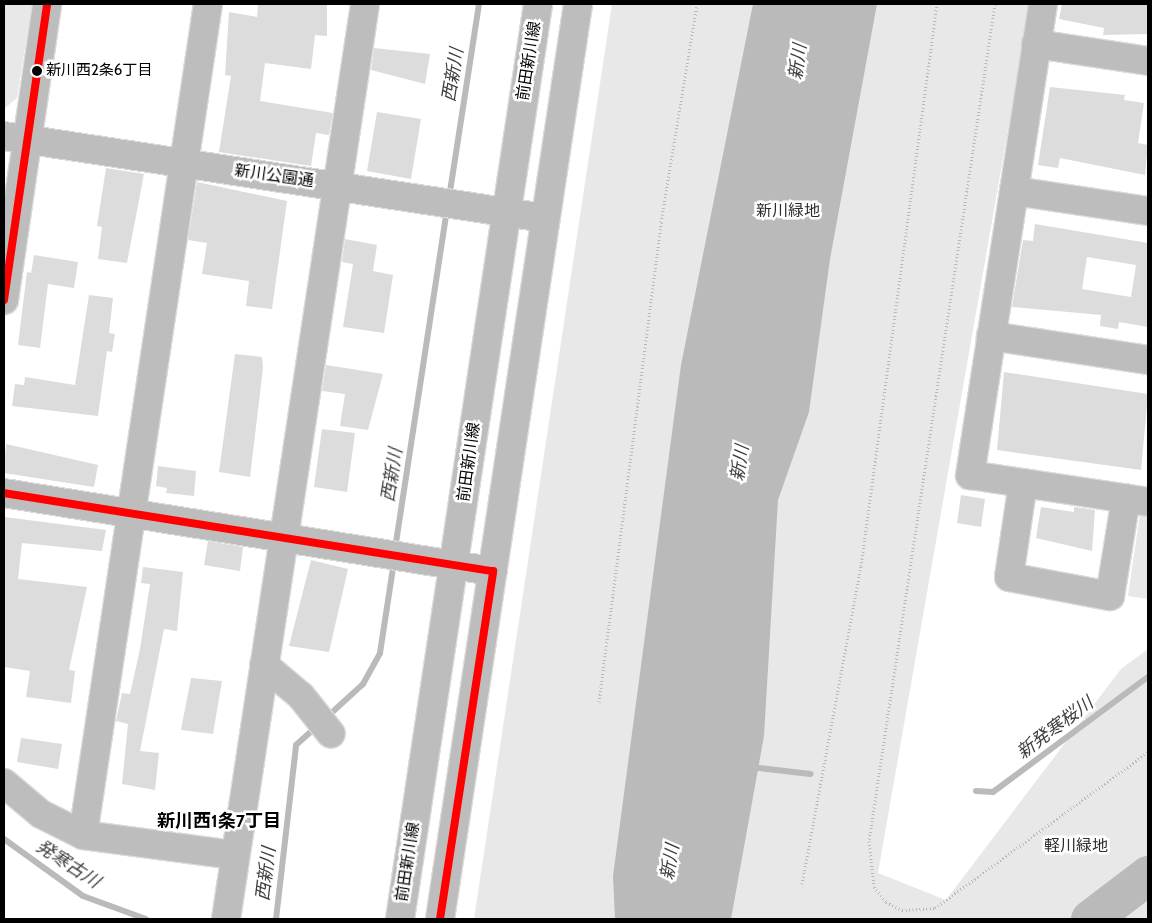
<!DOCTYPE html>
<meta charset="utf-8">
<style>
body{margin:0}
#map{position:relative;width:1152px;height:923px;overflow:hidden;background:#fff;font-family:Cabin,"Noto Sans JP",sans-serif}
div>[style]{position:absolute}
.green>*{inset:0;background:#e8e8e8}
.water>*{inset:0;background:#bababa}
.stream>*{height:6px;margin:-3px;padding:0 3px;transform-origin:3px;border-radius:3px;background:#bababa}
.river>*{height:39px;margin:-19.5px;padding:0 19.5px;transform-origin:19.5px;border-radius:19.5px;background:#bababa}
.building>*{inset:0;background:#dcdcdc}
.path>*{height:3px;margin-top:-1.5px;transform-origin:0;background:repeating-linear-gradient(90deg,#b8b8b8 0 1px,transparent 0 3.5px)}
.roads{filter:drop-shadow(1px 0 #dbdbdb) drop-shadow(-1px 0 #dbdbdb) drop-shadow(0 1px #dbdbdb) drop-shadow(0 -1px #dbdbdb)}
.minor>*{height:28px;margin:-14px;padding:0 14px;transform-origin:14px;border-radius:14px;background:#bdbdbd}
.major>*{height:28px;margin:-14px;padding:0 14px;transform-origin:14px;border-radius:14px;background:#bdbdbd}
.bus-1>*{height:8px;margin:-4px;padding:0 4px;transform-origin:4px;border-radius:4px;background:#f00}
.dots>*{width:14px;height:14px;translate:-50% -50%;box-sizing:border-box;border:2px solid #fff;border-radius:50%}
span{translate:-50% -50%;white-space:nowrap;text-align:center;line-height:1.15;-webkit-text-stroke:5px #fff;paint-order:stroke}
.bus-label{font-size:15px;color:#000}
.left{translate:0 -50%;text-align:left}
.street-label{font-size:16px;color:#000}
.park-label{font-size:16px;color:#2d2d2d}
.water-label{font-size:18px;color:#3e3e3e;font-style:italic}
.neighbourhood-label{font-size:18px;color:#000;font-weight:700}
.frame{position:absolute;inset:0;border:5px solid #000;pointer-events:none}
</style>
<div id="map">
<div class="green">
<div style="clip-path:polygon(4px 4px,32px 4px,17px 98px,5px 108px)"></div>
<div style="clip-path:polygon(612px 4px,1030px 4px,878px 873px,946px 900px,1121px 669px,1148px 649px,1148px 919px,474px 919px)"></div>
<div style="clip-path:polygon(1140px 513px,1148px 514px,1148px 599px,1128px 596px)"></div>
</div>
<div class="water">
<div style="clip-path:polygon(753px 4px,877px 4px,830px 259px,809px 412px,778px 500px,764px 736px,731px 919px,615px 919px,613px 876px,681px 365px)"></div>
</div>
<div class="stream">
<div style="left:449px;top:198px;width:196px;rotate:-81.2deg"></div>
<div style="left:395px;top:549px;width:343px;rotate:-81.3deg"></div>
<div style="left:327px;top:717px;width:49px;rotate:-42.5deg"></div>
<div style="left:363px;top:684px;width:35px;rotate:-61deg"></div>
<div style="left:380px;top:653px;width:93px;rotate:-81.3deg"></div>
<div style="left:750px;top:767px;width:61px;rotate:6.5deg"></div>
<div style="left:976px;top:791px;width:17px;rotate:3deg"></div>
<div style="left:993px;top:792px;width:193px;rotate:-36.6deg"></div>
<div style="left:4px;top:839px;width:97px;rotate:35.8deg"></div>
<div style="left:83px;top:896px;width:67px;rotate:20.1deg"></div>
<div style="left:276px;top:919px;width:175px;rotate:-83.4deg"></div>
<div style="left:296px;top:745px;width:30px;rotate:-42deg"></div>
</div>
<div class="river">
<div style="left:1090px;top:919px;width:73px;rotate:-37.2deg"></div>
</div>
<div class="building">
<div style="clip-path:polygon(258px 4px,327px 4px,327px 36px,315px 35px,311px 69px,265px 63px,260px 101px,333px 113px,329px 135px,316px 133px,311px 166px,219px 152px,231px 76px,225px 75px,229px 12px,257px 17px)"></div>
<div style="clip-path:polygon(1062px 4px,1148px 5px,1148px 34px,1103px 35px,1104px 28px,1059px 19px)"></div>
<div style="clip-path:polygon(374px 48px,430px 54px,425px 84px,371px 70px)"></div>
<div style="clip-path:polygon(1050px 87px,1125px 95px,1124px 100px,1144px 103px,1138px 143px,1148px 145px,1145px 175px,1060px 158px,1058px 168px,1038px 165px)"></div>
<div style="clip-path:polygon(377px 112px,421px 119px,411px 179px,367px 171px)"></div>
<div style="clip-path:polygon(106px 168px,144px 174px,127px 263px,98px 259px,102px 227px,97px 226px)"></div>
<div style="clip-path:polygon(197px 182px,287px 201px,272px 309px,246px 306px,249px 281px,202px 274px,207px 243px,188px 240px)"></div>
<div style="clip-path:polygon(evenodd,1035px 224px,1148px 243px,1148px 327px,1119px 322px,1118px 329px,1100px 326px,1101px 315px,1012px 307px,1023px 240px,1033px 241px,1035px 224px,1087px 257px,1136px 265px,1131px 297px,1082px 289px,1087px 257px)"></div>
<div style="clip-path:polygon(345px 239px,377px 245px,373px 271px,393px 275px,384px 333px,343px 327px,353px 264px,342px 262px)"></div>
<div style="clip-path:polygon(34px 255px,78px 262px,74px 288px,48px 284px,40px 348px,18px 345px,27px 272px,31px 273px)"></div>
<div style="clip-path:polygon(89px 295px,113px 298px,109px 333px,115px 334px,112px 352px,107px 351px,98px 416px,12px 406px,15px 384px,24px 385px,25px 377px,75px 385px)"></div>
<div style="clip-path:polygon(235px 354px,262px 357px,263px 368px,250px 477px,219px 472px)"></div>
<div style="clip-path:polygon(326px 365px,383px 374px,368px 430px,340px 426px,345px 394px,322px 391px)"></div>
<div style="clip-path:polygon(1004px 372px,1148px 394px,1141px 470px,997px 450px)"></div>
<div style="clip-path:polygon(322px 429px,355px 433px,347px 492px,314px 487px)"></div>
<div style="clip-path:polygon(6px 444px,98px 465px,94px 487px,4px 473px)"></div>
<div style="clip-path:polygon(158px 466px,196px 471px,194px 496px,166px 493px,167px 488px,156px 486px)"></div>
<div style="clip-path:polygon(961px 495px,985px 499px,981px 527px,957px 523px)"></div>
<div style="clip-path:polygon(1041px 507px,1074px 512px,1074px 507px,1095px 510px,1092px 551px,1036px 538px)"></div>
<div style="clip-path:polygon(4px 517px,106px 530px,102px 551px,22px 543px,18px 579px,87px 587px,69px 670px,75px 671px,71px 703px,26px 697px,30px 671px,4px 667px)"></div>
<div style="clip-path:polygon(208px 541px,243px 547px,240px 571px,204px 565px)"></div>
<div style="clip-path:polygon(311px 560px,348px 569px,329px 652px,289px 646px)"></div>
<div style="clip-path:polygon(143px 567px,183px 572px,177px 631px,164px 629px,140px 751px,159px 753px,155px 790px,122px 784px,128px 724px,116px 721px,122px 693px,130px 694px,140px 649px,150px 584px,141px 583px)"></div>
<div style="clip-path:polygon(191px 678px,222px 681px,213px 734px,181px 730px)"></div>
<div style="clip-path:polygon(21px 738px,62px 744px,58px 769px,17px 762px)"></div>
</div>
<div class="path">
<div style="left:995px;top:4px;width:846px;rotate:98.56deg"></div>
<div style="left:869px;top:841px;width:46px;rotate:83.8deg"></div>
<div style="left:874px;top:887px;width:19px;rotate:51deg"></div>
<div style="left:886px;top:902px;width:18px;rotate:27deg"></div>
<div style="left:902px;top:910px;width:33px;rotate:-3deg"></div>
<div style="left:935px;top:908px;width:264px;rotate:-36.2deg"></div>
<div style="left:599px;top:702px;width:484px;rotate:-82.6deg"></div>
<div style="left:661px;top:222px;width:221px;rotate:-80.6deg"></div>
<div style="left:802px;top:884px;width:323px;rotate:-79.5deg"></div>
<div style="left:861px;top:566px;width:567px;rotate:-82.3deg"></div>
</div>
<div class="roads">
<div class="minor">
<div style="left:1043px;top:4px;width:477px;rotate:98.8deg"></div>
<div style="left:970px;top:475px;width:180px;rotate:8.6deg"></div>
<div style="left:1036px;top:44px;width:113px;rotate:8.6deg"></div>
<div style="left:4px;top:136px;width:546px;rotate:8.63deg"></div>
<div style="left:1014px;top:191px;width:135px;rotate:8.5deg"></div>
<div style="left:4px;top:300px;width:299px;rotate:-81.7deg"></div>
<div style="left:991px;top:336px;width:159px;rotate:8.7deg"></div>
<div style="left:1023px;top:483px;width:95px;rotate:98.5deg"></div>
<div style="left:1009px;top:577px;width:103px;rotate:10.7deg"></div>
<div style="left:1110px;top:596px;width:99px;rotate:-80.7deg"></div>
<div style="left:4px;top:493px;width:495px;rotate:9.1deg"></div>
<div style="left:264px;top:665px;width:48px;rotate:40deg"></div>
<div style="left:301px;top:696px;width:48px;rotate:51.7deg"></div>
<div style="left:4px;top:783px;width:48px;rotate:40deg"></div>
<div style="left:41px;top:814px;width:47px;rotate:26.6deg"></div>
<div style="left:83px;top:835px;width:151px;rotate:7.6deg"></div>
<div style="left:83px;top:835px;width:840px;rotate:-81.45deg"></div>
<div style="left:226px;top:919px;width:925px;rotate:-81.36deg"></div>
</div>
<div class="major">
<div style="left:400px;top:919px;width:925px;rotate:-81.42deg"></div>
<div style="left:440px;top:919px;width:925px;rotate:-81.42deg"></div>
</div>
</div>
<div class="bus-1">
<div style="left:4px;top:300px;width:299px;rotate:-81.7deg"></div>
<div style="left:4px;top:493px;width:495px;rotate:9.1deg"></div>
<div style="left:440px;top:919px;width:352px;rotate:-81.3deg"></div>
</div>
<div class="dots">
<div style="left:37px;top:71px;background:#000"></div>
</div>
<div class="bus-label">
<span class="left" style="left:46px;top:71px">新川西2条6丁目</span>
</div>
<div class="street-label">
<span style="left:529px;top:61px;rotate:-81deg">前田新川線</span>
<span style="left:274px;top:176px;rotate:8deg">新川公園通</span>
<span style="left:469px;top:462px;rotate:-82deg">前田新川線</span>
<span style="left:408px;top:862px;rotate:-81deg">前田新川線</span>
</div>
<div class="park-label">
<span style="left:788px;top:211px">新川緑地</span>
<span style="left:1076px;top:846px">軽川緑地</span>
</div>
<div class="water-label">
<span style="left:798px;top:62px;rotate:-82deg">新川</span>
<span style="left:453px;top:75px;rotate:-81deg">西新川</span>
<span style="left:740px;top:463px;rotate:-81deg">新川</span>
<span style="left:392px;top:475px;rotate:-81deg">西新川</span>
<span style="left:1055px;top:728px;rotate:-37deg">新発寒桜川</span>
<span style="left:670px;top:862px;rotate:-80deg">新川</span>
<span style="left:68px;top:864px;rotate:33deg">発寒古川</span>
<span style="left:266px;top:874px;rotate:-83deg">西新川</span>
</div>
<div class="neighbourhood-label">
<span style="left:219px;top:821px">新川西1条7丁目</span>
</div>
<div class="frame"></div>
</div>
